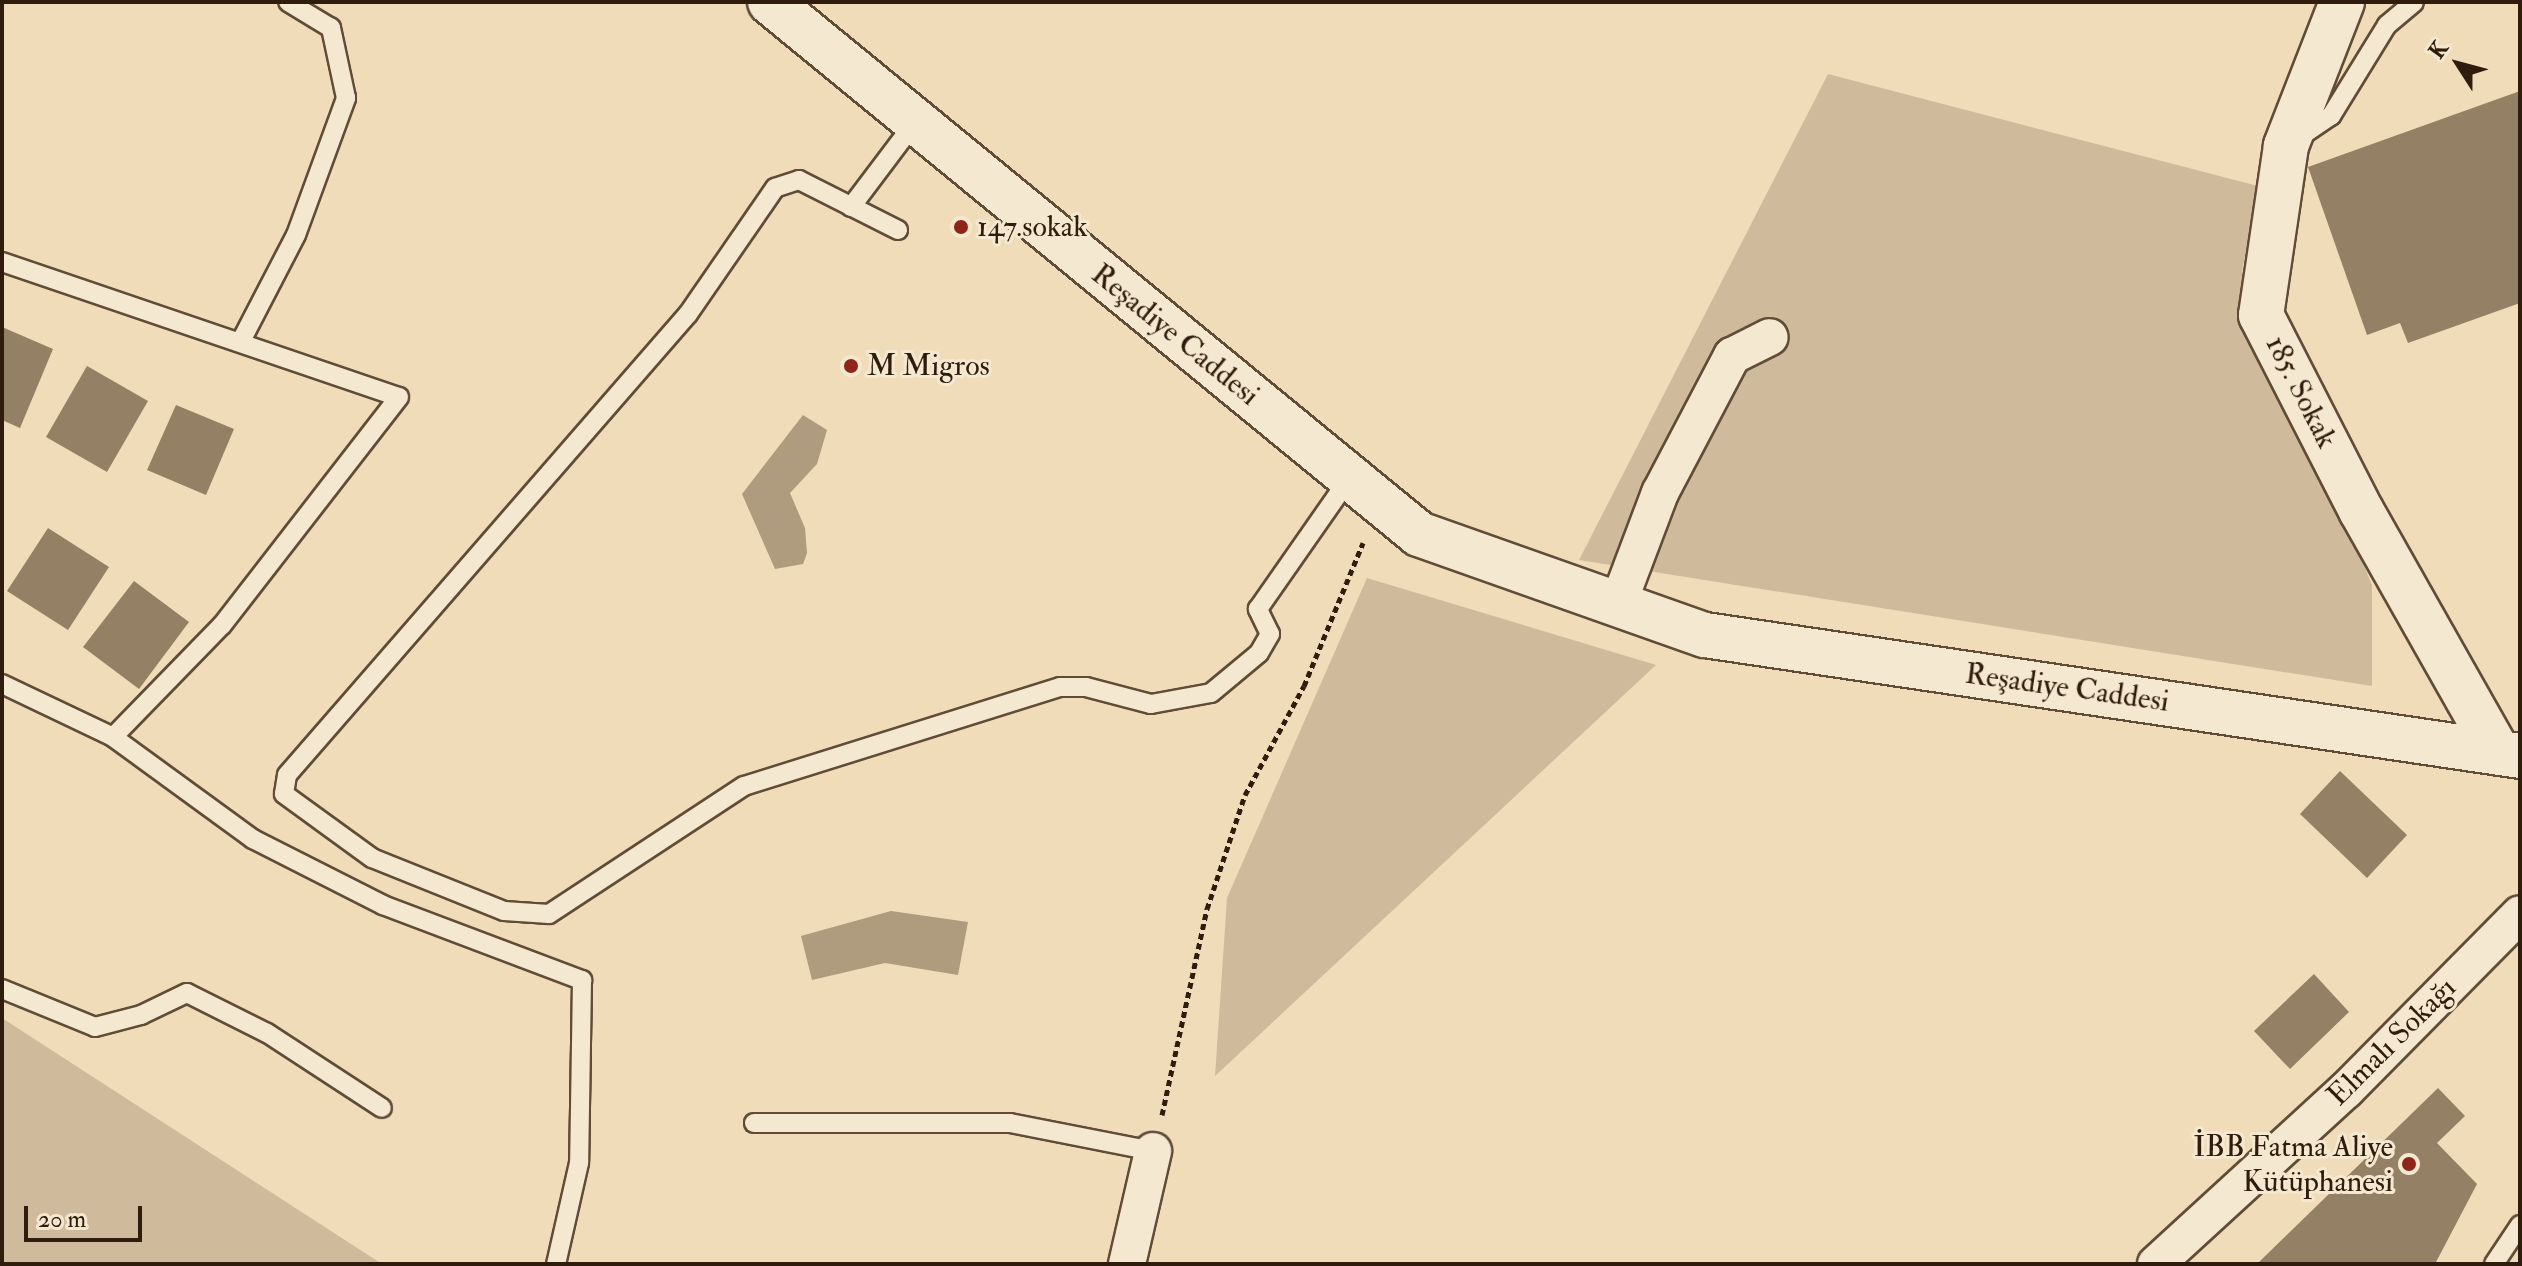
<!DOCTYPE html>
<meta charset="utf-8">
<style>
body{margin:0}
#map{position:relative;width:2522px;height:1266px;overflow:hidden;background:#f0dcb8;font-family:"IM FELL Double Pica",serif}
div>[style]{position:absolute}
.green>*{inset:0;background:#cfbb9b}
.water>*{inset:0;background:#af9b7e}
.building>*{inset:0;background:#948065}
.path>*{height:5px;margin-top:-2.5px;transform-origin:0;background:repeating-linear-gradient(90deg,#301c0c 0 6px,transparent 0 10px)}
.roads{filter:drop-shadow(2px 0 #604c37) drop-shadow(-2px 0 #604c37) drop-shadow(0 2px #604c37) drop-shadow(0 -2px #604c37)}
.lane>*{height:18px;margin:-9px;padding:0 9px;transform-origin:9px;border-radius:9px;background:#f5e8d1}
.street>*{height:36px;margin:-18px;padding:0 18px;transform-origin:18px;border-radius:18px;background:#f5e8d1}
.secondary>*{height:44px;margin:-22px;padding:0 22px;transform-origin:22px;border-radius:22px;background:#f5e8d1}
.dots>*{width:22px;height:22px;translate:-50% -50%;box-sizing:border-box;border:4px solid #f5e8d1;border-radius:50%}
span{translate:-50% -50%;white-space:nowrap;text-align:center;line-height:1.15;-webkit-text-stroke:6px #f5e8d1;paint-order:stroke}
.poi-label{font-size:30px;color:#301c0c}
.left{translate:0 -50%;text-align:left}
.right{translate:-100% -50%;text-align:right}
.street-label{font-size:30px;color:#301c0c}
.frame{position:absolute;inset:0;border:4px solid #301c0c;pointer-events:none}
.north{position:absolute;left:2418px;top:24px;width:80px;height:80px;-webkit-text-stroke:6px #f5e8d1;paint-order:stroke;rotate:306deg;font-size:22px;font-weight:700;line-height:32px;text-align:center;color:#301c0c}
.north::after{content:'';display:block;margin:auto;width:28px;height:36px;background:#301c0c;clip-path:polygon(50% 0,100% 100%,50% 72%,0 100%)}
.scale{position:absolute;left:24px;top:1206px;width:118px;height:36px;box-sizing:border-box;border:4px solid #301c0c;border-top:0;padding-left:10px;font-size:24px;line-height:28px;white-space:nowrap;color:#301c0c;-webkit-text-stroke:6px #f5e8d1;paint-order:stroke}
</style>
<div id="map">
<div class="green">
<div style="clip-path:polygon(1828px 74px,2258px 186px,2242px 271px,2372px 585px,2372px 686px,1579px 560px)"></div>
<div style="clip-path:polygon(1367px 578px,1656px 665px,1215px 1076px,1227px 898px)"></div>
<div style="clip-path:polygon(2px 1018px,382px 1264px,2px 1264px)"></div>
</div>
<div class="water">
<div style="clip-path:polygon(803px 415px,827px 430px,817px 464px,790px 493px,805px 528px,807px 553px,803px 564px,775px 569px,742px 494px)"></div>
<div style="clip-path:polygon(891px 911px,968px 922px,958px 975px,885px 963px,812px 980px,801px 936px)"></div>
</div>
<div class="building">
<div style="clip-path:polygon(2520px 91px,2520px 303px,2408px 343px,2400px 323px,2367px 335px,2308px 167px)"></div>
<div style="clip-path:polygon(2px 327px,53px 349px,20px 428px,2px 420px)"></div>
<div style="clip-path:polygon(87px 366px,148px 401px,107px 472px,46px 437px)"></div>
<div style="clip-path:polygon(176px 405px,234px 429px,206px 495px,147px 470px)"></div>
<div style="clip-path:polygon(48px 528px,109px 567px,68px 630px,7px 591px)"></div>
<div style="clip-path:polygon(134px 581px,189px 622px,139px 689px,83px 647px)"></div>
<div style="clip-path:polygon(2340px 771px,2407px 835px,2367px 878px,2300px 814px)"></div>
<div style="clip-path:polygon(2314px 974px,2349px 1012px,2290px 1069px,2254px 1031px)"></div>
<div style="clip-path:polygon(2438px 1088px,2465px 1116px,2437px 1143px,2477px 1184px,2435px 1264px,2257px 1264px)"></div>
</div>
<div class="path">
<div style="left:1162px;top:1115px;width:211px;rotate:-77.7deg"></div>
<div style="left:1207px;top:909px;width:120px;rotate:-71.6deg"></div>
<div style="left:1245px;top:795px;width:124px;rotate:-61.6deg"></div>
<div style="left:1304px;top:686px;width:155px;rotate:-67.6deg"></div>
</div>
<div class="roads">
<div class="lane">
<div style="left:2298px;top:138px;width:40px;rotate:-34deg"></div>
<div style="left:2331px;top:116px;width:107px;rotate:-58.4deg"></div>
<div style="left:2387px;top:25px;width:35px;rotate:-40deg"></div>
<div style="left:851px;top:207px;width:106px;rotate:-53deg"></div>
<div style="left:898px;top:230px;width:111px;rotate:-153.2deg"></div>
<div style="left:799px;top:180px;width:25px;rotate:162deg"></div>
<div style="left:775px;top:188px;width:153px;rotate:124.6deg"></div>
<div style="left:688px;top:314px;width:611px;rotate:131.02deg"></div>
<div style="left:287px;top:775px;width:19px;rotate:99deg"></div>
<div style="left:284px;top:794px;width:109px;rotate:36deg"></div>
<div style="left:372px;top:858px;width:142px;rotate:21.9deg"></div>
<div style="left:504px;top:911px;width:45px;rotate:3.8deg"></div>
<div style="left:549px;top:914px;width:233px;rotate:-33.3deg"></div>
<div style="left:744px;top:786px;width:331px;rotate:-17.4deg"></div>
<div style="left:1060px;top:687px;width:26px"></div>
<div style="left:1086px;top:687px;width:67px;rotate:14.7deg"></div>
<div style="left:1151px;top:704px;width:61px;rotate:-10.4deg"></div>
<div style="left:1211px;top:693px;width:62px;rotate:-39.8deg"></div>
<div style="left:1259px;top:653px;width:22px;rotate:-60deg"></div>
<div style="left:1270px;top:634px;width:28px;rotate:-116deg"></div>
<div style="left:1258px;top:609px;width:161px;rotate:-55.1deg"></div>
<div style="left:2px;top:262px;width:419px;rotate:18.8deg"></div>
<div style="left:399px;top:397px;width:289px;rotate:127.8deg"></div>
<div style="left:222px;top:625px;width:156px;rotate:134.2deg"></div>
<div style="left:241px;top:341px;width:119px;rotate:-62.6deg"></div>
<div style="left:296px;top:235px;width:146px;rotate:-69.9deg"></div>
<div style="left:346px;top:98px;width:72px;rotate:-102.1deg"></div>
<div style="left:331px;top:28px;width:50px;rotate:-148.8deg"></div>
<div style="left:2px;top:684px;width:123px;rotate:25.5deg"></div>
<div style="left:113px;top:737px;width:173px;rotate:36.1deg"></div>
<div style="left:253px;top:839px;width:146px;rotate:26.9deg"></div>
<div style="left:383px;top:905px;width:213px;rotate:20.7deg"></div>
<div style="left:582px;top:980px;width:183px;rotate:90.9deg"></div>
<div style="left:579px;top:1163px;width:104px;rotate:102.8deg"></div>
<div style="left:2px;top:989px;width:100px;rotate:22.2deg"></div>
<div style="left:95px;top:1027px;width:48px;rotate:-14.6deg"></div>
<div style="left:141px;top:1015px;width:51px;rotate:-25.6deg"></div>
<div style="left:187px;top:993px;width:89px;rotate:26.6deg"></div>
<div style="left:267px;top:1033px;width:137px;rotate:33.1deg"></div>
<div style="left:754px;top:1123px;width:256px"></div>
<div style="left:1010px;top:1123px;width:146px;rotate:11.1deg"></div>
<div style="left:2494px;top:1264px;width:47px;rotate:-56.3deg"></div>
</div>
<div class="street">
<div style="left:1618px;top:604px;width:119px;rotate:-69.3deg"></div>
<div style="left:1660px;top:493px;width:155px;rotate:-62.3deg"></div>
<div style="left:1732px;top:356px;width:42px;rotate:-26.6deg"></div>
<div style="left:1127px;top:1264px;width:116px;rotate:-77deg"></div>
<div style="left:2156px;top:1264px;width:258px;rotate:-42.5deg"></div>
<div style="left:2346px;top:1090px;width:247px;rotate:-45.3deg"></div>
</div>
<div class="secondary">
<div style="left:770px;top:2px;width:839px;rotate:39.34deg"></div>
<div style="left:1419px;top:534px;width:303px;rotate:19.5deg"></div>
<div style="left:1705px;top:635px;width:824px;rotate:8.44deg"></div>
<div style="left:2342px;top:2px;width:155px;rotate:111.3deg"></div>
<div style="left:2286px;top:146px;width:171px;rotate:98.4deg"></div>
<div style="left:2261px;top:315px;width:221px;rotate:62.9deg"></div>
<div style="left:2362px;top:512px;width:276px;rotate:60.5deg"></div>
</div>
</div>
<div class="dots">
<div style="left:961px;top:227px;background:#8f2418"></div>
<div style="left:851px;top:366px;background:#8f2418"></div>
<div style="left:2409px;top:1164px;background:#8f2418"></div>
</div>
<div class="poi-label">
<span class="left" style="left:977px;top:227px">147.sokak</span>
<span class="left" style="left:867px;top:366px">M Migros</span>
<span class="right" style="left:2393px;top:1164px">İBB Fatma Aliye<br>Kütüphanesi</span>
</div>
<div class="street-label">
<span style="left:1175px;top:335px;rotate:39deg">Reşadiye Caddesi</span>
<span style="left:2301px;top:392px;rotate:63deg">185. Sokak</span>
<span style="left:2067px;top:688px;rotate:8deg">Reşadiye Caddesi</span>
<span style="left:2392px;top:1042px;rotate:-45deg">Elmalı Sokağı</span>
</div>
<div class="frame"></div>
<div class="north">K</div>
<div class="scale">20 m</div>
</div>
